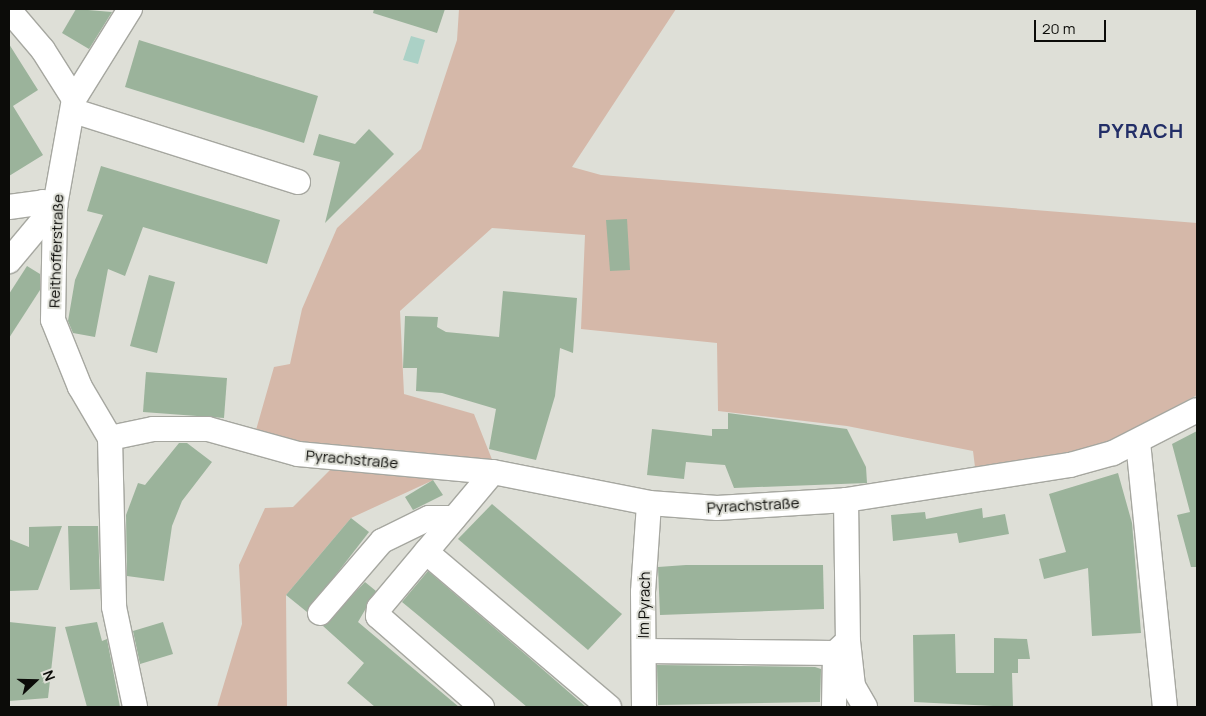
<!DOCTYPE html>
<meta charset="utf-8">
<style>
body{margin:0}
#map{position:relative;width:1206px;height:716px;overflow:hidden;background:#dedfd7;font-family:Manrope,sans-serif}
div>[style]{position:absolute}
.green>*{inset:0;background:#d5b8a9}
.water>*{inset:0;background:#abd1c6}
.building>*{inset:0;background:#9bb39b}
.roads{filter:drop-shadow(1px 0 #a6a7a0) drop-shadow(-1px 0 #a6a7a0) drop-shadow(0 1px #a6a7a0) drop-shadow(0 -1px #a6a7a0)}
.street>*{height:24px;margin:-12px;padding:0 12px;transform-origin:12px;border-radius:12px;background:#fff}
span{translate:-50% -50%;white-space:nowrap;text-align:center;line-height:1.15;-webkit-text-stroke:4px #dedfd7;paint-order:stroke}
.street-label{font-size:15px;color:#0c0c09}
.district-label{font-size:20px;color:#222e67;font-weight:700;letter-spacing:1px}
.frame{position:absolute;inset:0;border:10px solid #0c0c09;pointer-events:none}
.north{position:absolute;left:10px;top:656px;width:50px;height:50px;-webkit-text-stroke:4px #dedfd7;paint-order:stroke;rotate:69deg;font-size:14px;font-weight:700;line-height:20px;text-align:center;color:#0c0c09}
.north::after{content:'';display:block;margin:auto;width:18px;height:22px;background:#0c0c09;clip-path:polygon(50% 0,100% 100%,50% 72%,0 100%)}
.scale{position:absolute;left:1034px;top:20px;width:72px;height:22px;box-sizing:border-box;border:2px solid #0c0c09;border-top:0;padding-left:6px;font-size:15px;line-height:18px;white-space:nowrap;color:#0c0c09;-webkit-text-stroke:4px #dedfd7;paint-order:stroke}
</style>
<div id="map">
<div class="green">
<div style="clip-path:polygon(459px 9px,676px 9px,572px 167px,601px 175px,1197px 223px,1197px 395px,1099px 447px,975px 467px,973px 451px,847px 426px,718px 411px,717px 343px,581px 329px,585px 235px,492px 228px,400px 311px,404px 394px,474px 414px,493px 462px,316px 450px,254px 437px,274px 367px,290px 364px,302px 309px,337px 228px,421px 149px,457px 40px)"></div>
<div style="clip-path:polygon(330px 470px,440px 477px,351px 518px,286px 595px,287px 707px,217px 707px,242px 624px,239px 565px,265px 508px,293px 507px)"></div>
</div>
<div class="water">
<div style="clip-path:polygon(411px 36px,425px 40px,418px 64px,403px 60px)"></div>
</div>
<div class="building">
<div style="clip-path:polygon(76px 9px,112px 12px,89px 49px,62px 33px)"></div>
<div style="clip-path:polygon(374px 9px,445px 9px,437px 33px,373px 13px)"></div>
<div style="clip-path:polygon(139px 40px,318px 96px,304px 143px,125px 87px)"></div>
<div style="clip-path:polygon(9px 44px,38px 90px,13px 106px,43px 155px,9px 176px)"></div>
<div style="clip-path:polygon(369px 129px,394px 154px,325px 223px,340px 162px,313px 155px,319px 134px,355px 144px)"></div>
<div style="clip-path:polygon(101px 166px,280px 220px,267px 264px,143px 227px,125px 276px,108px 269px,95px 337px,73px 333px,68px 321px,75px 280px,103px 215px,87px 211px)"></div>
<div style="clip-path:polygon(627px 219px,630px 270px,610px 271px,606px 220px)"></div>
<div style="clip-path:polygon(27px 266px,40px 274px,40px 290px,9px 338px,9px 294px)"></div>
<div style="clip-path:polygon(149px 275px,175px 282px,157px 353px,130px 346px)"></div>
<div style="clip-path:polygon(503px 291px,577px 298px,573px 353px,560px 348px,555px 396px,536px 460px,489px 449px,496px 409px,442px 393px,416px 391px,417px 368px,403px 368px,405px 316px,438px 317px,437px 327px,446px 332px,499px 337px)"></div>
<div style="clip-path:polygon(146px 372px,227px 378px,224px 418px,143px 412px)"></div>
<div style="clip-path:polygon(728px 413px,847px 429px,866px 467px,867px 483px,734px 488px,725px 465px,686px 462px,684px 479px,647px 475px,652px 429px,712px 436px,712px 429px,728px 429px)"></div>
<div style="clip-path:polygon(1197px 431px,1197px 567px,1191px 567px,1177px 515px,1190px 512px,1172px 444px)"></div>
<div style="clip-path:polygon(179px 443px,187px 443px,212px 462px,182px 501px,172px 526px,164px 581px,127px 576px,126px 515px,138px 483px,145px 485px)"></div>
<div style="clip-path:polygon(1118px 473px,1132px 523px,1141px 633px,1092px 636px,1088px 568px,1044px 579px,1039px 559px,1066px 552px,1049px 494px)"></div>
<div style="clip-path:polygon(433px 480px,443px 495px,413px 510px,405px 497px)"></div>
<div style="clip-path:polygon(492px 504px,622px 614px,588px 650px,458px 539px)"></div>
<div style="clip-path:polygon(982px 508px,983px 518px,1005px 514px,1009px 534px,959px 543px,957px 533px,893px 541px,891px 515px,925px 512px,926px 519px)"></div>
<div style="clip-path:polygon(351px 518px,369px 532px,307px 612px,286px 595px)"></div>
<div style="clip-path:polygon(62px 526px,38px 590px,9px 591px,9px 539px,29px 547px,29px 527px)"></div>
<div style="clip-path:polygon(68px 526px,98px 526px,100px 589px,70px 590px)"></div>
<div style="clip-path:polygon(686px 565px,823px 565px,824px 609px,660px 615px,658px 567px)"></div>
<div style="clip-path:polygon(428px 571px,525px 654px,586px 707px,527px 707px,419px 616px,402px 602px)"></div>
<div style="clip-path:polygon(365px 582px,376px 591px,358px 622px,459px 707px,375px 707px,347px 683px,364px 663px,323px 626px)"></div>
<div style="clip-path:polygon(9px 622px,56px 627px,48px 698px,9px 701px)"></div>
<div style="clip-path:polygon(97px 622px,102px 641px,107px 639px,120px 707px,87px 707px,65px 627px)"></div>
<div style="clip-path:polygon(163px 622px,173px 654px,140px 664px,133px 631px)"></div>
<div style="clip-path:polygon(955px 634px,956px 673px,1000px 673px,994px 673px,994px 638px,1027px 639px,1030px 659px,1018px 659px,1018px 673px,1012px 673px,1013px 707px,914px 702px,913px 635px)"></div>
<div style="clip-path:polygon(657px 665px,815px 667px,821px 669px,820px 702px,658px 705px)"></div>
</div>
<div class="roads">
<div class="street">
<div style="left:130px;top:9px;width:106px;rotate:121.9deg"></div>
<div style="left:74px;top:99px;width:109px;rotate:100.1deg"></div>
<div style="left:55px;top:206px;width:114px;rotate:91deg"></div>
<div style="left:53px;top:320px;width:72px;rotate:68.1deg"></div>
<div style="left:80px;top:387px;width:59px;rotate:59.5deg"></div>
<div style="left:110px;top:438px;width:169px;rotate:88.6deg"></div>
<div style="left:114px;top:607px;width:102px;rotate:78.1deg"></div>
<div style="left:9px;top:10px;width:52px;rotate:49.6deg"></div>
<div style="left:43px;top:50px;width:58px;rotate:57.7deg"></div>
<div style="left:74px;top:111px;width:235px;rotate:17.6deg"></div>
<div style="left:9px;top:207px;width:34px;rotate:-8deg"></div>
<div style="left:43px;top:202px;width:13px;rotate:18deg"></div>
<div style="left:55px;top:206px;width:72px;rotate:129.9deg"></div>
<div style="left:110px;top:438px;width:44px;rotate:-11.8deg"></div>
<div style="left:153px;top:429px;width:55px"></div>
<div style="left:208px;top:429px;width:93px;rotate:15.5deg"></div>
<div style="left:298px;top:454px;width:196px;rotate:5.3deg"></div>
<div style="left:493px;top:472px;width:159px;rotate:11.2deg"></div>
<div style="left:649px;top:503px;width:68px;rotate:4.2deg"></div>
<div style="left:717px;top:508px;width:129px;rotate:-3.5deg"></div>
<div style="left:846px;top:500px;width:227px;rotate:-8.9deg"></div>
<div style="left:1070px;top:465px;width:45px;rotate:-15.6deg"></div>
<div style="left:1113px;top:453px;width:94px;rotate:-27.1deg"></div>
<div style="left:1138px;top:442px;width:266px;rotate:84.2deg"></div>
<div style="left:846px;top:500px;width:141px;rotate:89.2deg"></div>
<div style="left:848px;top:641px;width:45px;rotate:83.7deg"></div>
<div style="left:853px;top:686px;width:24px;rotate:60deg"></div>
<div style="left:426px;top:552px;width:240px;rotate:40.3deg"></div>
<div style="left:320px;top:613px;width:95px;rotate:-49.3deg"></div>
<div style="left:382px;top:541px;width:52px;rotate:-26.1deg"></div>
<div style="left:429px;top:518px;width:25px"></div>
<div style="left:644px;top:651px;width:191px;rotate:0.6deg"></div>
<div style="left:482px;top:707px;width:138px;rotate:-138.8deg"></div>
<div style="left:378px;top:616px;width:8px;rotate:-83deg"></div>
<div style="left:379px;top:608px;width:177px;rotate:-50deg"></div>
<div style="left:644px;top:707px;width:115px;rotate:-90.5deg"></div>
<div style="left:643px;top:592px;width:89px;rotate:-86.1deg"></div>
<div style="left:834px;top:707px;width:54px;rotate:-88.9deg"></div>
<div style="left:835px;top:653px;width:16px;rotate:-43deg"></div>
</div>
</div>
<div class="street-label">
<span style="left:56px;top:251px;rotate:-88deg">Reithofferstraße</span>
<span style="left:352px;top:459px;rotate:5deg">Pyrachstraße</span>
<span style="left:753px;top:505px;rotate:-3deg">Pyrachstraße</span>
<span style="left:644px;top:605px;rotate:-89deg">Im Pyrach</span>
</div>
<div class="district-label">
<span style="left:1141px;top:130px">PYRACH</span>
</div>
<div class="frame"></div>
<div class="north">N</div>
<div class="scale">20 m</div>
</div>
